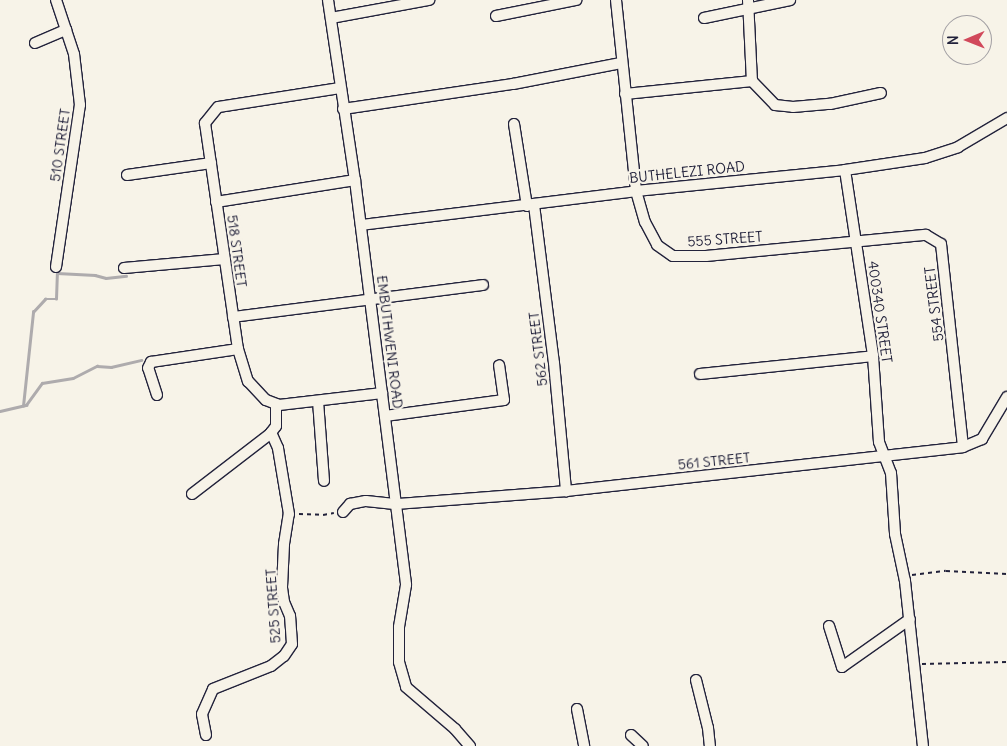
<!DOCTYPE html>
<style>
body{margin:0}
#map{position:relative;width:1007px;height:746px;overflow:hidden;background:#f7f3e8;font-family:Delius,sans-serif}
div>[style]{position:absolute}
.stream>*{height:2.5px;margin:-1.25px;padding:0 1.25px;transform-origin:1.25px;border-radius:1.25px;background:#aeabad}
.path>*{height:2px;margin-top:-1px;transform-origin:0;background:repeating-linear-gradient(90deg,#22223b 0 4px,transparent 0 8px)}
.roads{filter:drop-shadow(1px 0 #22223b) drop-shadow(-1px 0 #22223b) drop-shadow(0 1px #22223b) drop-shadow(0 -1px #22223b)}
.minor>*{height:10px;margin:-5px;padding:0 5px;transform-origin:5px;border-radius:5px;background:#f7f3e8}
span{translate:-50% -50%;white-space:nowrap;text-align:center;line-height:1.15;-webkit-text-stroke:4.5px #f7f3e8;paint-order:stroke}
.street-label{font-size:14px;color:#22223b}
.north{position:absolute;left:942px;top:15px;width:50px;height:50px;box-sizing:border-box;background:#f7f3e8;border:1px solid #a29fa3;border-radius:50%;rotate:269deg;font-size:14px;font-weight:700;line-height:20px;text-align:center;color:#22223b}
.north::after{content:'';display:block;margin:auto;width:18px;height:22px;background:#d1495b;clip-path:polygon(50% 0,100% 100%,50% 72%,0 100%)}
</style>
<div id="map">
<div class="stream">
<div style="left:23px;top:406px;width:95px;rotate:-83.9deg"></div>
<div style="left:33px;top:312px;width:18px;rotate:-47deg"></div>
<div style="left:45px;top:299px;width:11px"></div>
<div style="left:56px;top:299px;width:26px;rotate:-88deg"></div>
<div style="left:57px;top:273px;width:38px;rotate:3deg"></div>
<div style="left:95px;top:275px;width:11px;rotate:15deg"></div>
<div style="left:106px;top:278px;width:20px;rotate:-6deg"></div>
<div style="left:0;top:411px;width:27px;rotate:-13deg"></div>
<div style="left:26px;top:405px;width:27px;rotate:-54deg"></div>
<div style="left:42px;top:383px;width:31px;rotate:-9deg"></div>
<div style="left:73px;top:378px;width:27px;rotate:-27deg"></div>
<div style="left:97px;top:366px;width:14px;rotate:4deg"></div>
<div style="left:111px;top:367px;width:31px;rotate:-13deg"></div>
</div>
<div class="path">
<div style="left:299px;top:514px;width:24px;rotate:2deg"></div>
<div style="left:323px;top:515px;width:11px;rotate:-10deg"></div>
<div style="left:912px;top:575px;width:34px;rotate:-7deg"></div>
<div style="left:946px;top:571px;width:61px;rotate:2.8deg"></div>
<div style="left:922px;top:664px;width:85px;rotate:-1.3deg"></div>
</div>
<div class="roads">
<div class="minor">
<div style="left:328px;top:0;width:182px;rotate:81.5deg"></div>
<div style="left:355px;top:180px;width:408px;rotate:82.8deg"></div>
<div style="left:406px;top:585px;width:43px;rotate:99.5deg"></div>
<div style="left:399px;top:627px;width:35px;rotate:90deg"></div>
<div style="left:399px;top:662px;width:26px;rotate:74deg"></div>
<div style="left:406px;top:687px;width:65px;rotate:40.6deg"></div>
<div style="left:455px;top:729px;width:23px;rotate:49deg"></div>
<div style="left:616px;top:0;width:192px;rotate:84deg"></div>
<div style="left:636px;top:191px;width:32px;rotate:74deg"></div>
<div style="left:645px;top:222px;width:26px;rotate:62deg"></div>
<div style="left:657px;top:245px;width:19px;rotate:35deg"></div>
<div style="left:673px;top:256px;width:33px"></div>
<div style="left:706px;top:256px;width:221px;rotate:-5.5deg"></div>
<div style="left:926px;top:235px;width:17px;rotate:31deg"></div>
<div style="left:941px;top:244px;width:204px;rotate:83.8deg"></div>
<div style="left:748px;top:0;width:81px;rotate:87.2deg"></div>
<div style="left:496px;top:16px;width:82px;rotate:-11.3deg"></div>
<div style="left:331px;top:18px;width:100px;rotate:-10.4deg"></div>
<div style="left:704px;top:18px;width:88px;rotate:-11.8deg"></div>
<div style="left:35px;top:43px;width:34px;rotate:-23deg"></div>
<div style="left:752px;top:81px;width:33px;rotate:46deg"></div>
<div style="left:775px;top:105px;width:18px;rotate:6deg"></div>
<div style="left:793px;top:107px;width:37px;rotate:-5deg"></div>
<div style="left:830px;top:104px;width:52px;rotate:-12.2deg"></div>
<div style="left:340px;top:88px;width:123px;rotate:171.1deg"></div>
<div style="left:218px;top:107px;width:21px;rotate:129deg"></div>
<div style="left:205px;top:123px;width:228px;rotate:81.7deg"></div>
<div style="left:238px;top:349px;width:34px;rotate:73deg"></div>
<div style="left:248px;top:381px;width:26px;rotate:47deg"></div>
<div style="left:266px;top:400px;width:14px;rotate:21deg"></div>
<div style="left:279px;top:405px;width:104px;rotate:-6.6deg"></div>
<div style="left:625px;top:94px;width:128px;rotate:-5.8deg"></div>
<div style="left:343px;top:109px;width:172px;rotate:-8.4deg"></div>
<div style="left:513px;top:84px;width:110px;rotate:-11deg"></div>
<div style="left:514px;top:124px;width:83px;rotate:81deg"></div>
<div style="left:845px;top:170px;width:188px;rotate:81.4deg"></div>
<div style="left:873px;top:356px;width:86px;rotate:86deg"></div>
<div style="left:879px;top:442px;width:33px;rotate:69deg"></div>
<div style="left:891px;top:473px;width:61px;rotate:86.2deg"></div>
<div style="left:895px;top:534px;width:48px;rotate:78deg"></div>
<div style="left:905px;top:581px;width:166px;rotate:83.8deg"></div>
<div style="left:127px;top:175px;width:85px;rotate:-8.1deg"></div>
<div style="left:216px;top:202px;width:141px;rotate:-9deg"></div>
<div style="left:534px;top:205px;width:159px;rotate:82.8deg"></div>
<div style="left:554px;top:363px;width:129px;rotate:84.6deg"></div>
<div style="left:361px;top:225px;width:277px;rotate:-7deg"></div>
<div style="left:636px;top:191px;width:210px;rotate:-5.7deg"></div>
<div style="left:845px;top:170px;width:81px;rotate:-8.5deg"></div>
<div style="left:925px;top:158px;width:35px;rotate:-18deg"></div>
<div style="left:958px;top:147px;width:57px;rotate:-30.6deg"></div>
<div style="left:56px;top:267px;width:164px;rotate:-81.6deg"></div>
<div style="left:80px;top:105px;width:51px;rotate:-96.7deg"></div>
<div style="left:74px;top:54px;width:57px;rotate:-108.4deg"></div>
<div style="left:124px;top:268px;width:101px;rotate:-5.1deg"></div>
<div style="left:233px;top:317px;width:252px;rotate:-7.3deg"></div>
<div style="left:700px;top:374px;width:174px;rotate:-5.9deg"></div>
<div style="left:157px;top:395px;width:28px;rotate:-108deg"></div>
<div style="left:148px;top:368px;width:7px;rotate:-63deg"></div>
<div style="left:151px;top:362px;width:88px;rotate:-8.5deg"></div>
<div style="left:318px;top:401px;width:80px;rotate:85.7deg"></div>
<div style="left:385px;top:416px;width:120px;rotate:-7.7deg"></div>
<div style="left:504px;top:400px;width:35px;rotate:-98deg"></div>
<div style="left:192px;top:494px;width:98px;rotate:-37.6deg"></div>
<div style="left:270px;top:434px;width:10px;rotate:-53deg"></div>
<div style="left:276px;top:426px;width:22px;rotate:-90deg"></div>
<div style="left:343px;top:512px;width:11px;rotate:-49deg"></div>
<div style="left:350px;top:504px;width:16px;rotate:-11deg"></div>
<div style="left:366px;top:501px;width:31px;rotate:6deg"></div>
<div style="left:397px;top:504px;width:169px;rotate:-4.4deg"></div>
<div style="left:566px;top:491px;width:399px;rotate:-6.3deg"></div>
<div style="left:963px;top:447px;width:21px;rotate:-23deg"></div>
<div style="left:982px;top:439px;width:49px;rotate:-59.2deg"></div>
<div style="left:829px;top:626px;width:43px;rotate:72.4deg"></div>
<div style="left:842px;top:667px;width:83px;rotate:-35.2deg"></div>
<div style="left:696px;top:680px;width:49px;rotate:76deg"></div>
<div style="left:708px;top:728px;width:18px;rotate:84deg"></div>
<div style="left:577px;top:709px;width:38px;rotate:79deg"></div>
<div style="left:206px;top:735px;width:21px;rotate:-101deg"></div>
<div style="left:202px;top:714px;width:27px;rotate:-66deg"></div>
<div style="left:213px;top:689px;width:62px;rotate:-21.6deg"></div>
<div style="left:271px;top:666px;width:16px;rotate:-38deg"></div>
<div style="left:284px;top:656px;width:14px;rotate:-56deg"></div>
<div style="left:292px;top:644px;width:28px;rotate:-94deg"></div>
<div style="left:290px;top:616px;width:15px;rotate:-113deg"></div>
<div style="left:284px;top:602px;width:15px;rotate:-98deg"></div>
<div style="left:282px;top:587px;width:43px;rotate:-87.3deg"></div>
<div style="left:284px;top:544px;width:30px;rotate:-81deg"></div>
<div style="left:289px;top:514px;width:67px;rotate:-99.5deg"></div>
<div style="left:278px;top:448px;width:17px;rotate:-114deg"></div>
<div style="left:631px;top:735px;width:16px;rotate:43deg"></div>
</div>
</div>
<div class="street-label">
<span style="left:60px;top:145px;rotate:-82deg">510 STREET</span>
<span style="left:687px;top:172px;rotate:-6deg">BUTHELEZI ROAD</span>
<span style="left:725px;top:239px;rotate:-4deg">555 STREET</span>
<span style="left:237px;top:251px;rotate:82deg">518 STREET</span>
<span style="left:934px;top:304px;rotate:-97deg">554 STREET</span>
<span style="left:880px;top:312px;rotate:82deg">400340 STREET</span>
<span style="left:390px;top:342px;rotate:83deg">EMBUTHWENI ROAD</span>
<span style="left:538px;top:349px;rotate:-97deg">562 STREET</span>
<span style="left:714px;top:461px;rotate:-6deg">561 STREET</span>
<span style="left:273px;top:606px;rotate:-94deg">525 STREET</span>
</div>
<div class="north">N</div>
</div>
